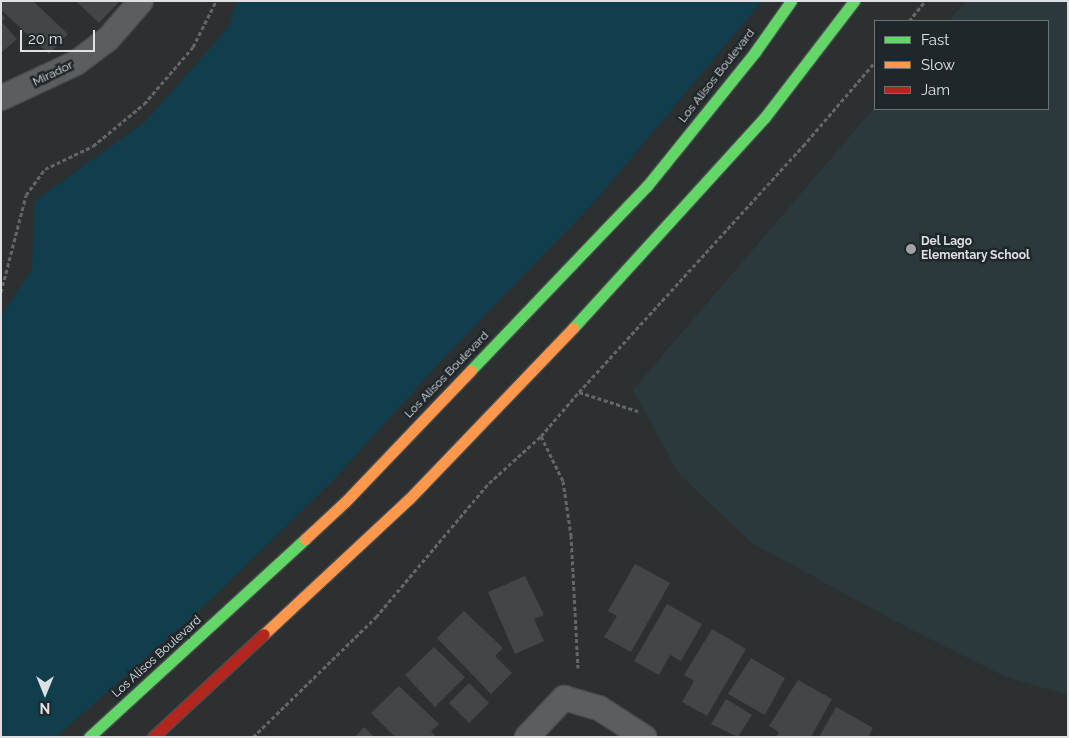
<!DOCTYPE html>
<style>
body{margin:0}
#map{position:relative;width:1069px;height:738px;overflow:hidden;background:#2c3031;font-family:Raleway,sans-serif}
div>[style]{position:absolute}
.built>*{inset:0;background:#2b393d}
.green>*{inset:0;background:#113e4d}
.building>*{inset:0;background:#444546}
.path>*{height:3px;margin-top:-1.5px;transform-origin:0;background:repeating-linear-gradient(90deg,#646768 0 4px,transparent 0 6.5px)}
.roads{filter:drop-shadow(1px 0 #494c4d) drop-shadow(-1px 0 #494c4d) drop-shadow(0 1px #494c4d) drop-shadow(0 -1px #494c4d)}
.street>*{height:24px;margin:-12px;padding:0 12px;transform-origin:12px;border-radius:12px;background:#5b5d5e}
.fast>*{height:11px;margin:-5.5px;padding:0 5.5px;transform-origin:5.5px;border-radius:5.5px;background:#63d668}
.slow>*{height:11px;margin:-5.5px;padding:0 5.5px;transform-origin:5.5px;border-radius:5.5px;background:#ff974d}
.jam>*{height:11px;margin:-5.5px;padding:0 5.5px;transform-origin:5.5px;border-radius:5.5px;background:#b3261e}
.dots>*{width:14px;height:14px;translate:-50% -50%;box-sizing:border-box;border:2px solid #20272a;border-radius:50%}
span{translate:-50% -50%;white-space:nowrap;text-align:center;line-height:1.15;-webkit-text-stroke:5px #20272a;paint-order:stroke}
.street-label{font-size:12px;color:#dde1e3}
.poi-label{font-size:12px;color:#dde1e3;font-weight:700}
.left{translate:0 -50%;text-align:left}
.frame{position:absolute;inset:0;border:2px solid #dde1e3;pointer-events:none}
.legend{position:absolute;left:874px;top:20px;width:175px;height:90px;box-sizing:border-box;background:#20272a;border:1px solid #6c7174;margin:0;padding:6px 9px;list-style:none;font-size:15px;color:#dde1e3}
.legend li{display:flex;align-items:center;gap:10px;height:25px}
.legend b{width:25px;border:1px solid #6c7174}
.north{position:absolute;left:20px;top:668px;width:50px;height:50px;-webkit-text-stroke:4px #20272a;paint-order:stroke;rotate:180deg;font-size:14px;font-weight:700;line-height:20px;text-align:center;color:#dde1e3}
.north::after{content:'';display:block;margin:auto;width:18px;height:22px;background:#dde1e3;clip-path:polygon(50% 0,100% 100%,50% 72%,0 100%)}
.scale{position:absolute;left:20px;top:30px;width:75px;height:22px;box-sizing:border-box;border:2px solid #dde1e3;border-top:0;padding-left:6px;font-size:15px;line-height:18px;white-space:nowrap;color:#dde1e3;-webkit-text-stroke:4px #20272a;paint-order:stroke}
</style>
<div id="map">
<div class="built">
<div style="clip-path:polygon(966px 1px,1068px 1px,1068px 695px,1004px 676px,908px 628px,752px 543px,679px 474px,633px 390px,875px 107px,1048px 109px,1048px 21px,949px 21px)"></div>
</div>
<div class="green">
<div style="clip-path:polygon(237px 1px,762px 1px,597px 199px,441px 361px,335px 478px,202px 608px,56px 737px,1px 737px,1px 317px,32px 269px,35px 201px,145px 122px,228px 28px)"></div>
</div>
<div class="building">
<div style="clip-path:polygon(1px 1px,33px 1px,68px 34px,49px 54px,1px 10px)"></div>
<div style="clip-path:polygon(76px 1px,116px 1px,118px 3px,99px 23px)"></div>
<div style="clip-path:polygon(1px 14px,5px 18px,2px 22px,17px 39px,1px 53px)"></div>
<div style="clip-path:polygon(635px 564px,670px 583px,631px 652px,604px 637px,617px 616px,608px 611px)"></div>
<div style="clip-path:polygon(525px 576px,544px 615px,534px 619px,544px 641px,515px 654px,488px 592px)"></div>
<div style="clip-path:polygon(667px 604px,702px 624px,681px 661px,670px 655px,659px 675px,634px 661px)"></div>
<div style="clip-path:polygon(464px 611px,503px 648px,495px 656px,512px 673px,491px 694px,437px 638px)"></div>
<div style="clip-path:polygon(712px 629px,746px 649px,707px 716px,682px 702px,694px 681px,684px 675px)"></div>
<div style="clip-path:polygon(434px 647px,465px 677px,435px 707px,405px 675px)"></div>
<div style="clip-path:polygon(751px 658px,785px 678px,765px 715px,728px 694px)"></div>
<div style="clip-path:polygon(798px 680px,832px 699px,811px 737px,776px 737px,779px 732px,769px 726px)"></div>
<div style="clip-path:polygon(469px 683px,489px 703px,469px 723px,449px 703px)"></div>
<div style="clip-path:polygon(399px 686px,439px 724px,431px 731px,436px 737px,395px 737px,371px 713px)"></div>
<div style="clip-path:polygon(726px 699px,752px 715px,738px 737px,711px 724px)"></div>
<div style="clip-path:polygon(836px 707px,873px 728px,868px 737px,819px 737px)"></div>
<div style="clip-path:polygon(364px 727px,374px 737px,355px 737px)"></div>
</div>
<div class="path">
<div style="left:909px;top:21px;width:26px;rotate:-51deg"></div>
<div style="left:1px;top:292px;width:100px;rotate:-75.5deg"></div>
<div style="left:26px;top:195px;width:32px;rotate:-54deg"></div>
<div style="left:45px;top:169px;width:53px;rotate:-25.6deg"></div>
<div style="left:93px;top:146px;width:66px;rotate:-39.5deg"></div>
<div style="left:144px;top:104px;width:75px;rotate:-49.3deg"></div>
<div style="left:193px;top:47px;width:51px;rotate:-63.4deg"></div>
<div style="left:579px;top:392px;width:333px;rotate:-47.7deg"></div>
<div style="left:803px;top:146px;width:111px;rotate:-49.4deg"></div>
<div style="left:541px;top:436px;width:50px;rotate:63.9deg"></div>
<div style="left:563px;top:481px;width:55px;rotate:81.6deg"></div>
<div style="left:571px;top:535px;width:133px;rotate:87deg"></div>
<div style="left:253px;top:737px;width:172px;rotate:-44.3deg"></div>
<div style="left:376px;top:617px;width:175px;rotate:-49.9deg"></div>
<div style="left:489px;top:483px;width:70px;rotate:-42.1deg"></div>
<div style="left:541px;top:436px;width:58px;rotate:-49.2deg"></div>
<div style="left:579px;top:392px;width:62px;rotate:17.9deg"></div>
</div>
<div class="roads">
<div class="street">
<div style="left:1px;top:98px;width:83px;rotate:-25deg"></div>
<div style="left:76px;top:63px;width:40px;rotate:-37deg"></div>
<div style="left:108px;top:39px;width:50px;rotate:-49deg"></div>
<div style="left:527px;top:737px;width:54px;rotate:-46.5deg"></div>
<div style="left:564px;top:698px;width:36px;rotate:16deg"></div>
<div style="left:599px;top:708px;width:54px;rotate:32.8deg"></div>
</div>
<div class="fast">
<div style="left:573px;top:328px;width:285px;rotate:-47.7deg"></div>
<div style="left:765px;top:117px;width:146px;rotate:-52.5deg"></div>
<div style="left:471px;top:370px;width:255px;rotate:-46.3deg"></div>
<div style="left:647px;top:186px;width:172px;rotate:-51.1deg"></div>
<div style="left:755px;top:52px;width:62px;rotate:-54.8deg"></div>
<div style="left:89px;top:737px;width:293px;rotate:-42.5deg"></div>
</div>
<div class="slow">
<div style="left:305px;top:539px;width:54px;rotate:-42.8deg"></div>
<div style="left:345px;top:502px;width:182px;rotate:-46.3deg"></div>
<div style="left:264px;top:634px;width:198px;rotate:-43deg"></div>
<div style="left:409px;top:499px;width:237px;rotate:-46.2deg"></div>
</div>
<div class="jam">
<div style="left:153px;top:737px;width:151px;rotate:-42.9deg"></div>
</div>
</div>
<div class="dots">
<div style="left:911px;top:249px;background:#9fa3a5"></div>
</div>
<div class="street-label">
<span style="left:53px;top:74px;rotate:-26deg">Mirador</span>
<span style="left:717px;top:76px;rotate:-52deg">Los Alisos Boulevard</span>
<span style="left:447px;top:375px;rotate:-46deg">Los Alisos Boulevard</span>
<span style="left:157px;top:657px;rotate:-42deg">Los Alisos Boulevard</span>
</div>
<div class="poi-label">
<span class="left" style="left:921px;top:249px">Del Lago<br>Elementary School</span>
</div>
<div class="frame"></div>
<ul class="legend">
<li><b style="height:6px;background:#63d668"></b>Fast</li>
<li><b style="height:6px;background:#ff974d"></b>Slow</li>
<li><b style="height:6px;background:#b3261e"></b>Jam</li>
</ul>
<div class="north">N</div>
<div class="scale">20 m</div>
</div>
